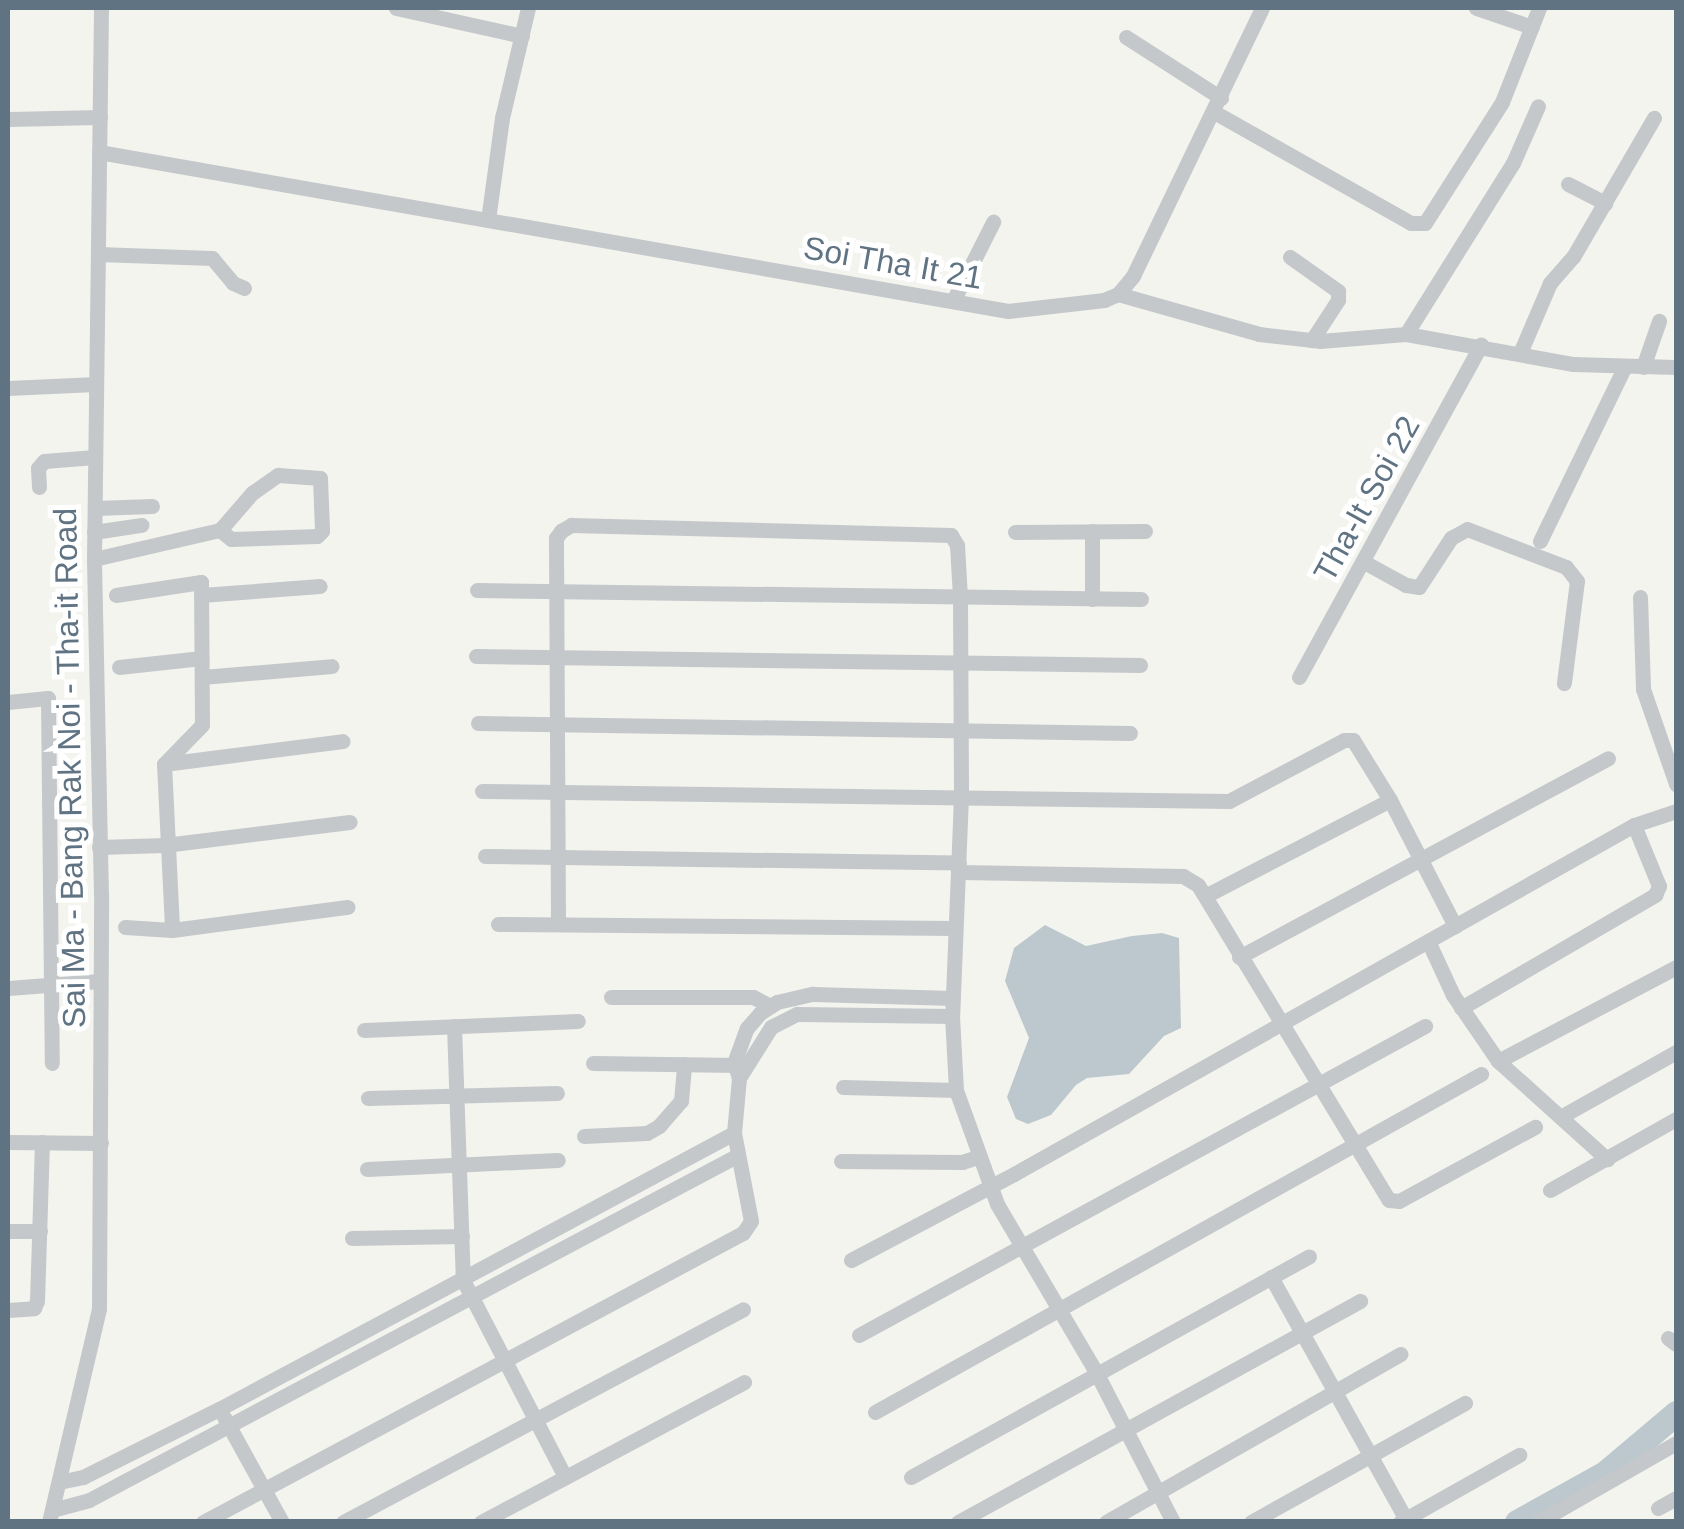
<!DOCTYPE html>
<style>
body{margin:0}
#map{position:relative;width:1684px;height:1529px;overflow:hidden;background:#f4f4ef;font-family:Arial,sans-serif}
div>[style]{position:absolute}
.water>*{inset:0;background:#bcc8cd}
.river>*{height:25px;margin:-12.5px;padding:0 12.5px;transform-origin:12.5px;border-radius:12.5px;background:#bcc8cd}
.minor>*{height:15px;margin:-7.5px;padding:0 7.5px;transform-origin:7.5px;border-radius:7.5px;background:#c5c8cb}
span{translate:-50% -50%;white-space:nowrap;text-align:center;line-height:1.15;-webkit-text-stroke:10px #fff;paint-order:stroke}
.street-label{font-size:32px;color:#607383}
.frame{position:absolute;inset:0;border:10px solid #607383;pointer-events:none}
</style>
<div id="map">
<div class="water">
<div style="clip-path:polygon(1045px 925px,1086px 946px,1132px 936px,1162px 933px,1179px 938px,1181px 1028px,1164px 1036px,1129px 1074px,1087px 1078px,1076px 1085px,1051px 1115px,1028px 1124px,1016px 1119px,1007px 1097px,1029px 1038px,1005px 981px,1014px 948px)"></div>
</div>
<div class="river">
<div style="left:1517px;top:1522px;width:101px;rotate:-29.1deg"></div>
<div style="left:1605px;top:1473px;width:93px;rotate:-40.2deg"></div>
</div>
<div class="minor">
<div style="left:396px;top:8px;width:129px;rotate:12.5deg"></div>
<div style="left:1476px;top:8px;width:59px;rotate:18.7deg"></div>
<div style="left:1126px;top:37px;width:113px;rotate:32.7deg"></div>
<div style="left:1214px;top:112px;width:226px;rotate:29.4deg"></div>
<div style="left:1411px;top:223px;width:14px"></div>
<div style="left:1425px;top:223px;width:143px;rotate:-57.5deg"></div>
<div style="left:1502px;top:102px;width:101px;rotate:-68.5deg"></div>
<div style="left:8px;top:119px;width:92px;rotate:-1.2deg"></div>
<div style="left:99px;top:152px;width:923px;rotate:9.92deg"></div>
<div style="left:1008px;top:311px;width:97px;rotate:-6.5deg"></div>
<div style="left:1104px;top:300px;width:15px;rotate:-23deg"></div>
<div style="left:1118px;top:294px;width:147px;rotate:15.8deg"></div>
<div style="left:1259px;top:334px;width:61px;rotate:6.5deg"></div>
<div style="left:1320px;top:341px;width:86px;rotate:-4.7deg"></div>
<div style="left:1406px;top:334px;width:170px;rotate:10.2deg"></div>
<div style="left:1573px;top:364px;width:103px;rotate:1.7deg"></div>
<div style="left:1568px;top:184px;width:42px;rotate:27.2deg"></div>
<div style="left:488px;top:220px;width:103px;rotate:-82.2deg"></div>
<div style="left:502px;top:118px;width:113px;rotate:-76.7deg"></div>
<div style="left:98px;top:254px;width:114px;rotate:2deg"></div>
<div style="left:212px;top:258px;width:33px;rotate:50deg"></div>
<div style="left:233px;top:283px;width:12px;rotate:24deg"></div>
<div style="left:1290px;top:257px;width:59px;rotate:35.3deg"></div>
<div style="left:1338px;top:291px;width:9px;rotate:90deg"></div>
<div style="left:1338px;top:300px;width:48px;rotate:123deg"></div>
<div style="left:1118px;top:294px;width:23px;rotate:-50deg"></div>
<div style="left:1133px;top:276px;width:297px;rotate:-64.3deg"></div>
<div style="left:953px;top:301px;width:89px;rotate:-63.1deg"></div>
<div style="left:1406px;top:334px;width:202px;rotate:-58deg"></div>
<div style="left:1513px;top:163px;width:62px;rotate:-66.3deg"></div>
<div style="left:1520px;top:353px;width:76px;rotate:-66.8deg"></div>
<div style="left:1550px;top:283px;width:35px;rotate:-49deg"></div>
<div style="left:1573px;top:257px;width:161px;rotate:-59.8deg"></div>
<div style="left:1643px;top:367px;width:49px;rotate:-70.8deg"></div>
<div style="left:8px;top:388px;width:88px;rotate:-2.6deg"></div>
<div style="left:39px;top:487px;width:19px;rotate:-93deg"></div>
<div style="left:38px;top:468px;width:9px;rotate:-49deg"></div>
<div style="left:44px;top:461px;width:51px;rotate:-4.5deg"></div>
<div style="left:95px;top:508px;width:57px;rotate:-2deg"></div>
<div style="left:1092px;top:531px;width:68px;rotate:90deg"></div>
<div style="left:94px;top:532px;width:48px;rotate:-8.5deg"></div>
<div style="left:1015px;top:532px;width:130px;rotate:-0.4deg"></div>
<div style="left:1540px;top:541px;width:192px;rotate:-64.1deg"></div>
<div style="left:94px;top:559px;width:129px;rotate:-13deg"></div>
<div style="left:220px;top:530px;width:49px;rotate:-49.1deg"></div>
<div style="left:252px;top:493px;width:32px;rotate:-35deg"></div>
<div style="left:278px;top:475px;width:42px;rotate:4.1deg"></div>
<div style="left:320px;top:478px;width:53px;rotate:87.8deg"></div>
<div style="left:322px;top:531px;width:7px;rotate:135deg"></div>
<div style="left:317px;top:536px;width:86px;rotate:178deg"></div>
<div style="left:231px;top:539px;width:14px;rotate:-141deg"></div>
<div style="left:1364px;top:562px;width:48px;rotate:28.7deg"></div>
<div style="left:1406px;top:585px;width:13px;rotate:9deg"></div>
<div style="left:1419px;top:587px;width:59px;rotate:-56.9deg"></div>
<div style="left:1451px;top:538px;width:18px;rotate:-29deg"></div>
<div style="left:1467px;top:529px;width:106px;rotate:21deg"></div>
<div style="left:1566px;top:567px;width:18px;rotate:52deg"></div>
<div style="left:1577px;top:581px;width:103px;rotate:97.3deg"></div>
<div style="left:477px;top:590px;width:664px;rotate:0.78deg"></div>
<div style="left:116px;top:595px;width:86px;rotate:-8.7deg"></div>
<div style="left:201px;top:582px;width:143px;rotate:89.6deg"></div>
<div style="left:202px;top:725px;width:54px;rotate:134.3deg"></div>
<div style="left:164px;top:764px;width:166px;rotate:87.2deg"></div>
<div style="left:201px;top:595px;width:119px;rotate:-4.3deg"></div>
<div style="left:1640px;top:597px;width:92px;rotate:88.1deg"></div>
<div style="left:1643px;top:689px;width:101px;rotate:70.8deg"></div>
<div style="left:476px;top:656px;width:664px;rotate:0.78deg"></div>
<div style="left:119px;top:667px;width:83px;rotate:-6.2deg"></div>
<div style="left:202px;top:677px;width:130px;rotate:-4.8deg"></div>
<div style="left:1299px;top:677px;width:379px;rotate:-61.3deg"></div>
<div style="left:8px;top:702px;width:40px;rotate:-5.7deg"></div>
<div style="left:48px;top:698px;width:365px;rotate:89.4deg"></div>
<div style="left:478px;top:723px;width:652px;rotate:0.88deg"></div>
<div style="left:164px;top:764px;width:180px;rotate:-7.3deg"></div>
<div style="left:482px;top:791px;width:747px;rotate:0.77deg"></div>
<div style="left:1229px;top:801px;width:130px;rotate:-27.9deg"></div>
<div style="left:1344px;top:740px;width:9px"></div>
<div style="left:1353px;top:740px;width:70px;rotate:58.3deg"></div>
<div style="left:1390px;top:800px;width:142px;rotate:62.7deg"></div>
<div style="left:99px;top:847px;width:66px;rotate:-1.7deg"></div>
<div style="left:165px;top:845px;width:186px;rotate:-7.1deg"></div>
<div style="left:485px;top:856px;width:474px;rotate:0.8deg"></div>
<div style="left:959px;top:872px;width:224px;rotate:1deg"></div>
<div style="left:1183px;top:876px;width:17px;rotate:31deg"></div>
<div style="left:1198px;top:885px;width:368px;rotate:58.8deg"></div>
<div style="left:1389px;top:1200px;width:10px;rotate:6deg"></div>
<div style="left:1399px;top:1201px;width:155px;rotate:-28.6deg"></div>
<div style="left:1207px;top:895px;width:206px;rotate:-27.4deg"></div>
<div style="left:498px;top:924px;width:457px;rotate:0.5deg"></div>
<div style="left:558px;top:924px;width:386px;rotate:-90.3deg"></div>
<div style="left:556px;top:538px;width:9px;rotate:-54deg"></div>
<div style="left:561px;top:531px;width:12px;rotate:-31deg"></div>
<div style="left:571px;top:525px;width:380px;rotate:1.5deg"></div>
<div style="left:951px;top:535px;width:12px;rotate:59deg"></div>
<div style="left:957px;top:545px;width:52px;rotate:86.7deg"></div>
<div style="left:960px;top:597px;width:199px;rotate:89.7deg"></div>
<div style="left:961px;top:796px;width:220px;rotate:92.3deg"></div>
<div style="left:952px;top:1016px;width:74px;rotate:86.9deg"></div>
<div style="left:956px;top:1090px;width:121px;rotate:70.2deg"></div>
<div style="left:997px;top:1204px;width:197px;rotate:59.5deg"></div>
<div style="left:1097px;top:1374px;width:166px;rotate:62.8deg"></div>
<div style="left:125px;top:927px;width:47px;rotate:3.7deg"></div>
<div style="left:172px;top:930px;width:177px;rotate:-7.5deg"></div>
<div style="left:1428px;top:941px;width:60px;rotate:65.2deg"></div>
<div style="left:1453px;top:995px;width:80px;rotate:55.7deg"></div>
<div style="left:1498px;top:1061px;width:147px;rotate:42deg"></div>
<div style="left:1239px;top:957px;width:419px;rotate:-28.3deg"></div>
<div style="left:8px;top:988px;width:92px;rotate:-4.4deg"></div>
<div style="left:611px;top:997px;width:142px"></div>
<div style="left:753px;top:997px;width:20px;rotate:27deg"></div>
<div style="left:1461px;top:1008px;width:225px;rotate:-30.2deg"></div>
<div style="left:1655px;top:895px;width:10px;rotate:-66deg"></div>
<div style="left:1659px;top:886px;width:66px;rotate:-112.3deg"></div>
<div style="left:454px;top:1026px;width:254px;rotate:88deg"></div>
<div style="left:463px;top:1280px;width:222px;rotate:62.6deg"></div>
<div style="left:364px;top:1030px;width:214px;rotate:-2.4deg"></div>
<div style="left:1498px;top:1061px;width:201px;rotate:-27.8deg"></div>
<div style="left:593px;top:1063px;width:146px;rotate:0.8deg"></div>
<div style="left:739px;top:1078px;width:60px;rotate:-57.9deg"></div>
<div style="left:771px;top:1027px;width:29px;rotate:-27deg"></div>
<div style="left:797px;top:1014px;width:155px;rotate:0.7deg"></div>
<div style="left:843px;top:1087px;width:113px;rotate:1.5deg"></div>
<div style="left:368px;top:1098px;width:189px;rotate:-1.5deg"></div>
<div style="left:1562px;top:1116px;width:131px;rotate:-29.3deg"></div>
<div style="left:584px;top:1136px;width:63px;rotate:-2.7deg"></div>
<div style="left:647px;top:1133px;width:14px;rotate:-30deg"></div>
<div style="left:659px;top:1126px;width:33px;rotate:-49deg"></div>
<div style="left:681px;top:1101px;width:37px;rotate:-85deg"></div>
<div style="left:8px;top:1142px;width:93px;rotate:0.6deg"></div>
<div style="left:841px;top:1161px;width:121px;rotate:0.5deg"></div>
<div style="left:962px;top:1162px;width:16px;rotate:-18deg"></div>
<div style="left:367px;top:1169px;width:191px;rotate:-2.7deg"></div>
<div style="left:1550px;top:1190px;width:145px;rotate:-29.4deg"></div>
<div style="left:8px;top:1231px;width:32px"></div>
<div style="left:352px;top:1238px;width:110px;rotate:-1deg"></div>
<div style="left:851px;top:1260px;width:184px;rotate:-27.8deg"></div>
<div style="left:1014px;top:1174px;width:711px;rotate:-29.38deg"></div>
<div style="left:1634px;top:825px;width:44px;rotate:-18.4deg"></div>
<div style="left:1271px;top:1277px;width:276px;rotate:60.9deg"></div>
<div style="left:8px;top:1310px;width:26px;rotate:-4deg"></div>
<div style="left:34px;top:1308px;width:8px;rotate:-67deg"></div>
<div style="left:37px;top:1301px;width:159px;rotate:-88.2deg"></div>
<div style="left:859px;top:1335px;width:645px;rotate:-28.63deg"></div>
<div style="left:1668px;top:1338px;width:10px;rotate:37deg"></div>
<div style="left:875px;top:1412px;width:694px;rotate:-29.15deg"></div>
<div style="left:224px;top:1417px;width:120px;rotate:61.1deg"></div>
<div style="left:911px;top:1477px;width:455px;rotate:-29deg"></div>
<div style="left:59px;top:1482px;width:25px;rotate:-12deg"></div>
<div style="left:83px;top:1477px;width:152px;rotate:-26.6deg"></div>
<div style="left:219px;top:1409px;width:584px;rotate:-28.19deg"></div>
<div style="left:1658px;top:1508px;width:21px;rotate:-29deg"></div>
<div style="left:52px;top:1510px;width:38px;rotate:-15deg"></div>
<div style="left:89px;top:1500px;width:735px;rotate:-27.99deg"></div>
<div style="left:49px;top:1522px;width:219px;rotate:-76.8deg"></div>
<div style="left:99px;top:1309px;width:414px;rotate:-89.7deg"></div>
<div style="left:101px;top:895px;width:336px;rotate:-91.2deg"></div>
<div style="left:94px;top:559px;width:551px;rotate:-89.27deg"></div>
<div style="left:203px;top:1522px;width:612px;rotate:-28.16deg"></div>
<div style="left:743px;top:1233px;width:14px;rotate:-56deg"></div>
<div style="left:751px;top:1221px;width:90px;rotate:-100.9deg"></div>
<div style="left:734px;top:1133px;width:55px;rotate:-84.8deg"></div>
<div style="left:739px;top:1078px;width:16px;rotate:-108deg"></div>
<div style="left:734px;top:1063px;width:37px;rotate:-70deg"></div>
<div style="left:747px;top:1028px;width:20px;rotate:-49deg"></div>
<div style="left:760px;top:1013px;width:20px;rotate:-33deg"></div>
<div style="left:777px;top:1002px;width:37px;rotate:-13deg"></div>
<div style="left:813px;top:994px;width:140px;rotate:1.6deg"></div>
<div style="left:343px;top:1522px;width:453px;rotate:-28deg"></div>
<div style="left:481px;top:1522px;width:298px;rotate:-28deg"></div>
<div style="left:958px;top:1522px;width:459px;rotate:-28.8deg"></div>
<div style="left:1106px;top:1522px;width:339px;rotate:-29.7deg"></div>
<div style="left:1251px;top:1522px;width:245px;rotate:-29.1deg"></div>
<div style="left:1400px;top:1522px;width:137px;rotate:-29.4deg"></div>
<div style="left:1538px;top:1522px;width:159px;rotate:-29.8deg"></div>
</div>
<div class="street-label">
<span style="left:893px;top:263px;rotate:10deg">Soi Tha It 21</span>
<span style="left:1367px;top:499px;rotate:-61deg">Tha-It Soi 22</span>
<span style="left:70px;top:768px;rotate:-91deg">Sai Ma - Bang Rak Noi - Tha-it Road</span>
</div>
<div class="frame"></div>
</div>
